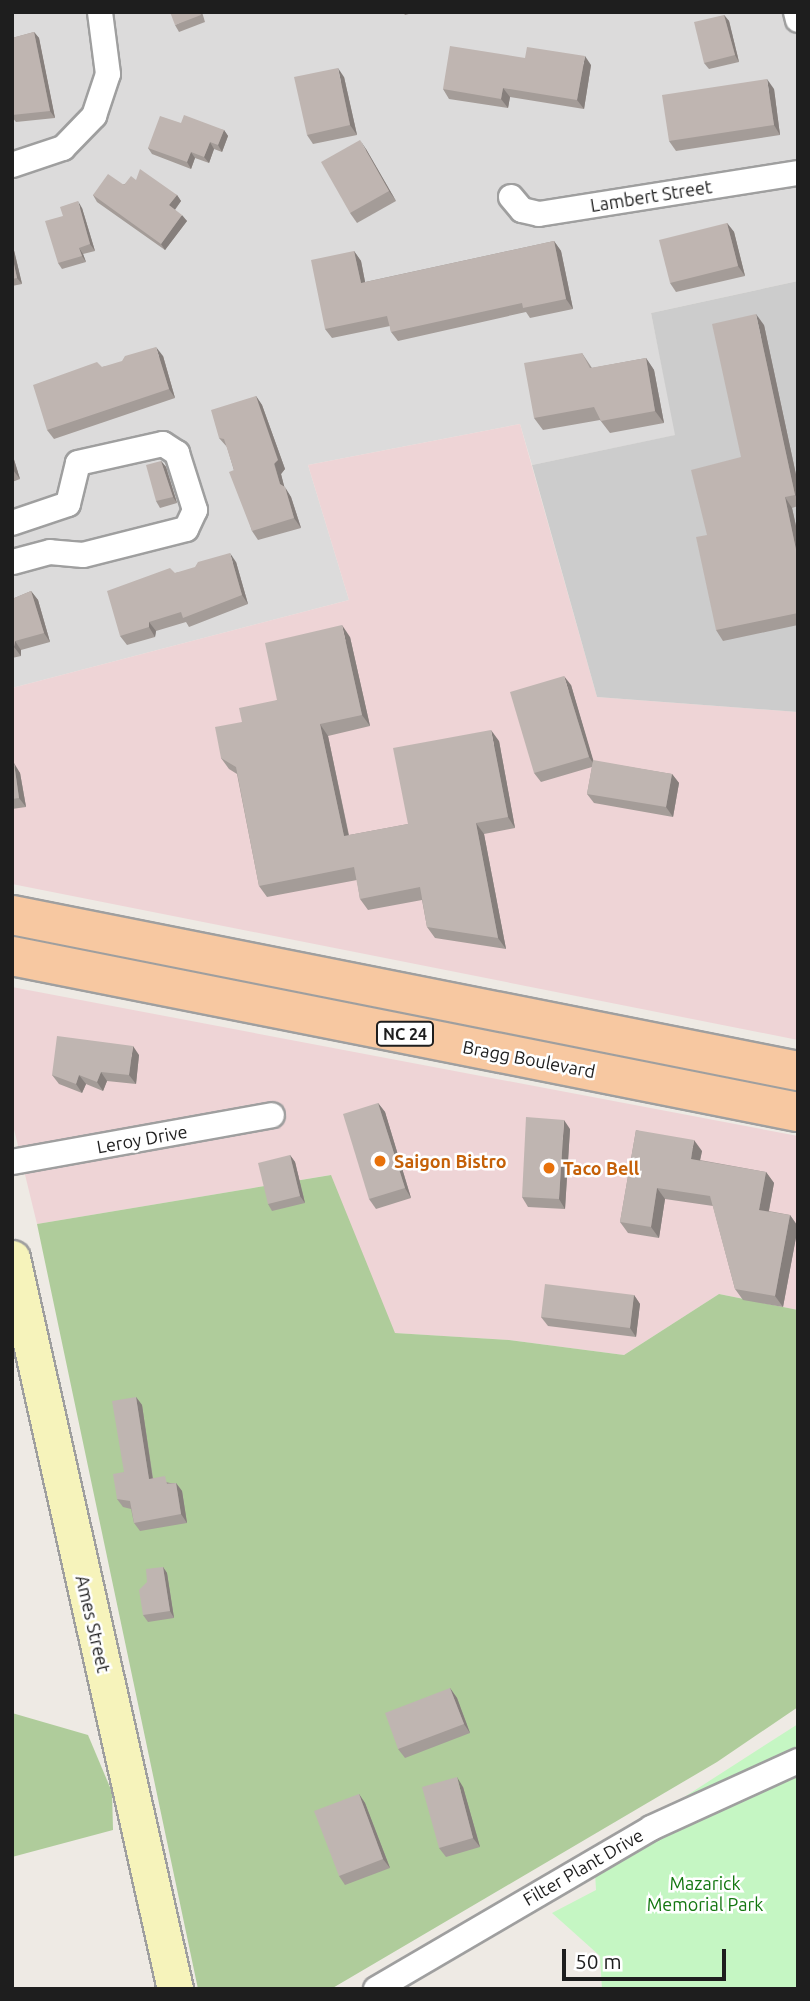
<!DOCTYPE html>
<style>
body{margin:0}
#map{position:relative;width:810px;height:2001px;overflow:hidden;background:#eeeae4;font-family:Ubuntu,sans-serif}
div>[style]{position:absolute}
.residential>*{inset:0;background:#dcdbdb}
.commercial>*{inset:0;background:#eed4d6}
.religious>*{inset:0;background:#ccc}
.forest>*{inset:0;background:#afcc9b}
.park>*{inset:0;background:#c5f6c3}
.roads{filter:drop-shadow(2px 0 #9f9f9f) drop-shadow(-2px 0 #9f9f9f) drop-shadow(0 2px #9f9f9f) drop-shadow(0 -2px #9f9f9f)}
.street>*{height:24px;margin:-12px;padding:0 12px;transform-origin:12px;border-radius:12px;background:#fff}
.secondary>*{height:35px;margin:-17.5px;padding:0 17.5px;transform-origin:17.5px;border-radius:17.5px;background:#f6f3bb}
.primary>*{height:38px;margin:-19px;padding:0 19px;transform-origin:19px;border-radius:19px;background:#f7c8a1}
.wall>*{inset:0;background:#a49c98}
.shaded-wall>*{inset:0;background:#867f7c}
.building>*{inset:0;background:#bfb5b1}
.dots>*{width:19px;height:19px;translate:-50% -50%;box-sizing:border-box;border:4px solid #fff;border-radius:50%}
span{translate:-50% -50%;white-space:nowrap;text-align:center;line-height:1.15;-webkit-text-stroke:5px #fff;paint-order:stroke}
.shield-label span{padding:2px 5px;background:#fff;border:2px solid;border-radius:5px;-webkit-text-stroke-width:0}
.shield-label{font-size:16px;color:#1e1e1e;font-weight:700}
.street-label{font-size:18px;color:#1e1e1e}
.food-label{font-size:18px;color:#c56008;font-weight:700}
.left{translate:0 -50%;text-align:left}
.park-label{font-size:18px;color:#147711}
.frame{position:absolute;inset:0;border:14px solid #1e1e1e;pointer-events:none}
.scale{position:absolute;left:562px;top:1949px;width:164px;height:32px;box-sizing:border-box;border:4px solid #1e1e1e;border-top:0;padding-left:9px;font-size:21px;line-height:24px;white-space:nowrap;color:#1e1e1e;-webkit-text-stroke:5px #fff;paint-order:stroke}
</style>
<div id="map">
<div class="residential">
<div style="clip-path:polygon(12px 12px,798px 12px,798px 281px,651px 313px,676px 435px,532px 465px,520px 424px,308px 465px,349px 600px,12px 688px)"></div>
</div>
<div class="commercial">
<div style="clip-path:polygon(520px 424px,597px 697px,798px 712px,798px 1040px,12px 884px,12px 688px,349px 600px,308px 465px)"></div>
<div style="clip-path:polygon(12px 987px,798px 1136px,798px 1310px,719px 1294px,624px 1355px,509px 1340px,394px 1333px,330px 1175px,37px 1224px,12px 1121px)"></div>
</div>
<div class="religious">
<div style="clip-path:polygon(798px 281px,798px 712px,597px 697px,532px 465px,675px 435px,651px 313px)"></div>
</div>
<div class="forest">
<div style="clip-path:polygon(331px 1175px,395px 1333px,509px 1340px,624px 1355px,719px 1294px,798px 1310px,798px 1707px,717px 1762px,331px 1989px,198px 1989px,37px 1224px)"></div>
<div style="clip-path:polygon(12px 1713px,88px 1735px,112px 1792px,113px 1830px,12px 1857px)"></div>
</div>
<div class="park">
<div style="clip-path:polygon(798px 1724px,798px 1989px,602px 1989px,600px 1956px,552px 1913px,596px 1890px,594px 1855px)"></div>
</div>
<div class="roads">
<div class="street">
<div style="left:796px;top:12px;width:8px;rotate:76deg"></div>
<div style="left:12px;top:165px;width:54px;rotate:-18.4deg"></div>
<div style="left:63px;top:148px;width:45px;rotate:-45.9deg"></div>
<div style="left:94px;top:116px;width:44px;rotate:-71.6deg"></div>
<div style="left:108px;top:74px;width:63px;rotate:-97.4deg"></div>
<div style="left:511px;top:197px;width:17px;rotate:50deg"></div>
<div style="left:522px;top:210px;width:17px;rotate:13deg"></div>
<div style="left:539px;top:214px;width:262px;rotate:-9deg"></div>
<div style="left:12px;top:523px;width:59px;rotate:-18.7deg"></div>
<div style="left:68px;top:504px;width:42px;rotate:-76.3deg"></div>
<div style="left:78px;top:463px;width:87px;rotate:-12.6deg"></div>
<div style="left:163px;top:444px;width:17px;rotate:33deg"></div>
<div style="left:177px;top:453px;width:60px;rotate:72.5deg"></div>
<div style="left:195px;top:510px;width:21px;rotate:115deg"></div>
<div style="left:186px;top:529px;width:106px;rotate:165.8deg"></div>
<div style="left:83px;top:555px;width:33px;rotate:-175deg"></div>
<div style="left:50px;top:552px;width:39px;rotate:165deg"></div>
<div style="left:12px;top:1162px;width:264px;rotate:-10.2deg"></div>
<div style="left:376px;top:1989px;width:319px;rotate:-30.3deg"></div>
<div style="left:651px;top:1828px;width:162px;rotate:-24.5deg"></div>
</div>
<div class="secondary">
<div style="left:12px;top:1258px;width:749px;rotate:77.43deg"></div>
</div>
<div class="primary">
<div style="left:12px;top:915px;width:801px;rotate:11.23deg"></div>
<div style="left:12px;top:956px;width:801px;rotate:11.23deg"></div>
</div>
</div>
<div class="wall">
<div style="clip-path:polygon(202px 12px,205px 22px,179px 32px,175px 25px)"></div>
<div style="clip-path:polygon(403px 12px,416px 12px,405px 15px)"></div>
<div style="clip-path:polygon(724px 15px,729px 21px,739px 62px,709px 69px,704px 63px)"></div>
<div style="clip-path:polygon(34px 32px,39px 38px,55px 118px,16px 122px,12px 117px,12px 38px)"></div>
<div style="clip-path:polygon(525px 58px,591px 65px,584px 109px,510px 97px,508px 108px,449px 99px,443px 89px)"></div>
<div style="clip-path:polygon(344px 77px,357px 135px,313px 144px,307px 135px)"></div>
<div style="clip-path:polygon(774px 89px,780px 135px,676px 151px,669px 141px)"></div>
<div style="clip-path:polygon(181px 123px,224px 130px,228px 136px,222px 152px,214px 149px,209px 163px,195px 158px,191px 169px,152px 154px,148px 148px)"></div>
<div style="clip-path:polygon(366px 149px,396px 201px,357px 223px,350px 213px)"></div>
<div style="clip-path:polygon(136px 180px,177px 195px,181px 201px,175px 210px,187px 221px,165px 250px,97px 202px,93px 195px)"></div>
<div style="clip-path:polygon(82px 208px,95px 251px,83px 254px,86px 262px,62px 269px,58px 263px,63px 216px)"></div>
<div style="clip-path:polygon(727px 223px,734px 232px,745px 276px,676px 292px,670px 283px)"></div>
<div style="clip-path:polygon(554px 241px,561px 251px,573px 309px,530px 318px,526px 312px,398px 341px,391px 332px,390px 326px,332px 338px,325px 329px,354px 251px,361px 261px,365px 282px)"></div>
<div style="clip-path:polygon(12px 242px,22px 284px,12px 286px)"></div>
<div style="clip-path:polygon(764px 325px,798px 484px,798px 506px,792px 508px,798px 535px,798px 625px,723px 641px,716px 630px,741px 457px)"></div>
<div style="clip-path:polygon(582px 353px,592px 368px,646px 358px,654px 370px,664px 423px,610px 433px,600px 420px,543px 430px,534px 418px)"></div>
<div style="clip-path:polygon(163px 356px,175px 398px,54px 439px,47px 430px,102px 367px)"></div>
<div style="clip-path:polygon(256px 396px,262px 405px,285px 469px,281px 474px,284px 487px,291px 497px,301px 528px,258px 540px,252px 531px,227px 447px,219px 438px)"></div>
<div style="clip-path:polygon(12px 453px,20px 479px,12px 482px)"></div>
<div style="clip-path:polygon(161px 461px,166px 467px,177px 503px,160px 508px,156px 501px)"></div>
<div style="clip-path:polygon(236px 562px,248px 604px,189px 627px,186px 622px,156px 631px,155px 637px,127px 645px,120px 636px,175px 573px)"></div>
<div style="clip-path:polygon(31px 591px,38px 600px,50px 642px,21px 650px,21px 656px,12px 658px,12px 599px)"></div>
<div style="clip-path:polygon(350px 637px,370px 726px,328px 736px,349px 835px,408px 824px,499px 741px,515px 828px,484px 834px,506px 949px,435px 938px,427px 927px,422px 900px,368px 910px,360px 899px,357px 880px,267px 897px,259px 886px,237px 774px,229px 769px,221px 758px,242px 722px,277px 700px)"></div>
<div style="clip-path:polygon(571px 685px,593px 761px,672px 774px,679px 783px,673px 817px,594px 803px,587px 794px,592px 767px,541px 782px,534px 773px)"></div>
<div style="clip-path:polygon(12px 764px,20px 773px,26px 807px,12px 809px)"></div>
<div style="clip-path:polygon(139px 1055px,136px 1084px,107px 1081px,103px 1091px,86px 1084px,82px 1093px,59px 1084px,52px 1075px)"></div>
<div style="clip-path:polygon(378px 1103px,385px 1112px,411px 1198px,376px 1209px,369px 1199px)"></div>
<div style="clip-path:polygon(570px 1129px,565px 1209px,528px 1207px,522px 1197px)"></div>
<div style="clip-path:polygon(636px 1130px,702px 1151px,700px 1160px,766px 1172px,774px 1183px,769px 1211px,790px 1215px,798px 1226px,783px 1307px,743px 1300px,735px 1289px,713px 1206px,665px 1199px,659px 1238px,628px 1233px,620px 1222px)"></div>
<div style="clip-path:polygon(290px 1155px,295px 1162px,305px 1203px,272px 1211px,268px 1204px)"></div>
<div style="clip-path:polygon(634px 1295px,640px 1304px,636px 1337px,548px 1326px,541px 1317px)"></div>
<div style="clip-path:polygon(136px 1397px,142px 1405px,153px 1478px,170px 1483px,176px 1483px,182px 1491px,187px 1523px,140px 1531px,134px 1523px,131px 1509px,123px 1507px,117px 1499px,124px 1472px)"></div>
<div style="clip-path:polygon(163px 1567px,167px 1573px,174px 1618px,148px 1622px,143px 1615px)"></div>
<div style="clip-path:polygon(450px 1688px,457px 1698px,470px 1733px,405px 1758px,398px 1749px)"></div>
<div style="clip-path:polygon(463px 1787px,480px 1847px,446px 1857px,439px 1848px)"></div>
<div style="clip-path:polygon(359px 1794px,365px 1803px,390px 1868px,345px 1885px,339px 1876px)"></div>
</div>
<div class="shaded-wall">
<div style="clip-path:polygon(724px 15px,729px 21px,739px 62px,735px 55px)"></div>
<div style="clip-path:polygon(34px 32px,39px 38px,55px 118px,50px 111px)"></div>
<div style="clip-path:polygon(585px 56px,591px 65px,584px 109px,577px 100px)"></div>
<div style="clip-path:polygon(338px 68px,344px 77px,357px 135px,350px 125px)"></div>
<div style="clip-path:polygon(767px 79px,774px 89px,780px 135px,774px 125px)"></div>
<div style="clip-path:polygon(503px 88px,510px 97px,508px 108px,501px 99px)"></div>
<div style="clip-path:polygon(224px 130px,228px 136px,222px 152px,218px 145px)"></div>
<div style="clip-path:polygon(360px 140px,366px 149px,396px 201px,389px 191px)"></div>
<div style="clip-path:polygon(210px 142px,214px 149px,209px 163px,204px 157px)"></div>
<div style="clip-path:polygon(191px 152px,195px 158px,191px 169px,187px 162px)"></div>
<div style="clip-path:polygon(177px 195px,181px 201px,173px 212px,169px 205px)"></div>
<div style="clip-path:polygon(78px 201px,82px 208px,95px 251px,90px 244px)"></div>
<div style="clip-path:polygon(182px 215px,187px 221px,165px 250px,161px 244px)"></div>
<div style="clip-path:polygon(727px 223px,734px 232px,745px 276px,738px 266px)"></div>
<div style="clip-path:polygon(554px 241px,561px 251px,573px 309px,566px 299px)"></div>
<div style="clip-path:polygon(12px 242px,22px 284px,17px 278px,12px 255px)"></div>
<div style="clip-path:polygon(79px 248px,83px 254px,86px 262px,82px 256px)"></div>
<div style="clip-path:polygon(354px 251px,361px 261px,367px 292px,361px 283px)"></div>
<div style="clip-path:polygon(756px 314px,764px 325px,798px 484px,798px 499px,795px 495px)"></div>
<div style="clip-path:polygon(156px 347px,163px 356px,175px 398px,169px 389px)"></div>
<div style="clip-path:polygon(646px 358px,654px 370px,664px 423px,655px 411px)"></div>
<div style="clip-path:polygon(256px 396px,262px 405px,285px 469px,281px 474px,286px 493px,280px 484px)"></div>
<div style="clip-path:polygon(12px 453px,20px 479px,13px 470px,12px 466px)"></div>
<div style="clip-path:polygon(161px 461px,166px 467px,177px 503px,173px 497px)"></div>
<div style="clip-path:polygon(285px 487px,291px 497px,301px 528px,294px 518px)"></div>
<div style="clip-path:polygon(785px 497px,792px 508px,798px 535px,798px 559px)"></div>
<div style="clip-path:polygon(230px 553px,236px 562px,248px 604px,242px 595px)"></div>
<div style="clip-path:polygon(31px 591px,38px 600px,50px 642px,44px 633px)"></div>
<div style="clip-path:polygon(149px 622px,156px 631px,155px 637px,149px 627px)"></div>
<div style="clip-path:polygon(342px 625px,350px 637px,370px 726px,362px 715px)"></div>
<div style="clip-path:polygon(15px 641px,21px 650px,21px 656px,14px 647px)"></div>
<div style="clip-path:polygon(564px 676px,571px 685px,595px 766px,589px 757px)"></div>
<div style="clip-path:polygon(320px 724px,328px 736px,351px 847px,344px 836px)"></div>
<div style="clip-path:polygon(491px 730px,499px 741px,515px 828px,508px 817px)"></div>
<div style="clip-path:polygon(14px 763px,20px 773px,26px 807px,19px 798px)"></div>
<div style="clip-path:polygon(672px 774px,679px 783px,673px 817px,666px 807px)"></div>
<div style="clip-path:polygon(476px 823px,484px 834px,506px 949px,498px 938px)"></div>
<div style="clip-path:polygon(133px 1046px,139px 1055px,136px 1084px,129px 1075px)"></div>
<div style="clip-path:polygon(101px 1072px,107px 1081px,103px 1091px,97px 1082px)"></div>
<div style="clip-path:polygon(79px 1075px,86px 1084px,82px 1093px,76px 1084px)"></div>
<div style="clip-path:polygon(378px 1103px,385px 1112px,411px 1198px,405px 1188px)"></div>
<div style="clip-path:polygon(564px 1120px,570px 1129px,565px 1209px,559px 1199px)"></div>
<div style="clip-path:polygon(694px 1140px,702px 1151px,698px 1170px,691px 1159px)"></div>
<div style="clip-path:polygon(290px 1155px,295px 1162px,305px 1203px,300px 1196px)"></div>
<div style="clip-path:polygon(766px 1172px,774px 1183px,767px 1220px,759px 1210px)"></div>
<div style="clip-path:polygon(657px 1188px,665px 1199px,659px 1238px,651px 1227px)"></div>
<div style="clip-path:polygon(790px 1215px,798px 1227px,783px 1307px,775px 1296px)"></div>
<div style="clip-path:polygon(634px 1295px,640px 1304px,636px 1337px,630px 1328px)"></div>
<div style="clip-path:polygon(136px 1397px,142px 1405px,154px 1488px,149px 1479px)"></div>
<div style="clip-path:polygon(176px 1483px,182px 1491px,187px 1523px,181px 1514px)"></div>
<div style="clip-path:polygon(163px 1567px,167px 1573px,174px 1618px,170px 1611px)"></div>
<div style="clip-path:polygon(450px 1688px,457px 1698px,470px 1733px,464px 1724px)"></div>
<div style="clip-path:polygon(457px 1777px,463px 1787px,480px 1847px,473px 1838px)"></div>
<div style="clip-path:polygon(359px 1794px,365px 1803px,390px 1868px,383px 1859px)"></div>
</div>
<div class="building">
<div style="clip-path:polygon(170px 12px,200px 12px,201px 15px,175px 25px)"></div>
<div style="clip-path:polygon(724px 15px,735px 55px,704px 63px,694px 22px)"></div>
<div style="clip-path:polygon(34px 32px,50px 111px,12px 115px,12px 38px)"></div>
<div style="clip-path:polygon(450px 46px,525px 58px,527px 47px,585px 56px,577px 100px,503px 88px,501px 99px,443px 89px)"></div>
<div style="clip-path:polygon(338px 68px,350px 125px,307px 135px,294px 77px)"></div>
<div style="clip-path:polygon(767px 79px,774px 125px,669px 141px,662px 95px)"></div>
<div style="clip-path:polygon(184px 115px,224px 130px,218px 145px,210px 142px,204px 157px,191px 152px,187px 162px,148px 148px,160px 116px,181px 123px)"></div>
<div style="clip-path:polygon(360px 140px,389px 191px,350px 213px,321px 162px)"></div>
<div style="clip-path:polygon(140px 169px,177px 195px,169px 205px,182px 215px,161px 244px,93px 195px,108px 174px,124px 185px,131px 176px,136px 180px)"></div>
<div style="clip-path:polygon(78px 201px,90px 244px,79px 248px,82px 256px,58px 263px,45px 221px,63px 216px,60px 207px)"></div>
<div style="clip-path:polygon(727px 223px,738px 266px,670px 283px,659px 240px)"></div>
<div style="clip-path:polygon(554px 241px,566px 299px,523px 308px,522px 303px,391px 332px,387px 316px,325px 329px,311px 260px,354px 251px,361px 283px)"></div>
<div style="clip-path:polygon(12px 255px,17px 278px,12px 279px)"></div>
<div style="clip-path:polygon(756px 314px,795px 495px,785px 497px,798px 559px,798px 613px,716px 630px,696px 537px,707px 535px,691px 470px,741px 457px,712px 324px)"></div>
<div style="clip-path:polygon(156px 347px,169px 389px,47px 430px,33px 385px,97px 362px,102px 367px,122px 361px,125px 356px)"></div>
<div style="clip-path:polygon(582px 353px,590px 368px,646px 358px,655px 411px,601px 421px,594px 407px,534px 418px,524px 363px)"></div>
<div style="clip-path:polygon(256px 396px,278px 460px,274px 464px,280px 484px,285px 487px,294px 518px,252px 531px,229px 472px,234px 470px,224px 439px,219px 438px,211px 410px)"></div>
<div style="clip-path:polygon(161px 461px,173px 497px,156px 501px,146px 465px)"></div>
<div style="clip-path:polygon(230px 553px,242px 595px,183px 618px,181px 612px,149px 622px,149px 627px,120px 636px,107px 591px,170px 568px,175px 573px,195px 567px,198px 562px)"></div>
<div style="clip-path:polygon(31px 591px,44px 633px,15px 641px,14px 647px,12px 647px,12px 599px)"></div>
<div style="clip-path:polygon(342px 625px,362px 715px,320px 724px,344px 836px,408px 824px,393px 748px,491px 730px,508px 817px,476px 823px,498px 938px,427px 927px,420px 887px,360px 899px,354px 867px,259px 886px,236px 767px,221px 758px,215px 727px,242px 722px,239px 708px,277px 700px,265px 643px)"></div>
<div style="clip-path:polygon(564px 676px,589px 757px,534px 773px,510px 692px)"></div>
<div style="clip-path:polygon(593px 760px,672px 774px,666px 807px,587px 794px)"></div>
<div style="clip-path:polygon(14px 763px,19px 798px,12px 799px,12px 764px)"></div>
<div style="clip-path:polygon(57px 1036px,133px 1046px,129px 1075px,101px 1072px,97px 1082px,79px 1075px,76px 1084px,52px 1075px)"></div>
<div style="clip-path:polygon(378px 1103px,405px 1188px,369px 1199px,343px 1114px)"></div>
<div style="clip-path:polygon(526px 1117px,564px 1120px,559px 1199px,522px 1197px)"></div>
<div style="clip-path:polygon(636px 1130px,694px 1140px,691px 1159px,766px 1172px,759px 1210px,790px 1215px,775px 1296px,735px 1289px,710px 1196px,657px 1188px,651px 1227px,620px 1222px)"></div>
<div style="clip-path:polygon(290px 1155px,300px 1196px,268px 1204px,258px 1163px)"></div>
<div style="clip-path:polygon(545px 1284px,634px 1295px,630px 1328px,541px 1317px)"></div>
<div style="clip-path:polygon(136px 1397px,149px 1479px,165px 1476px,167px 1484px,176px 1483px,181px 1514px,134px 1523px,130px 1501px,117px 1499px,113px 1474px,124px 1472px,112px 1401px)"></div>
<div style="clip-path:polygon(163px 1567px,170px 1611px,143px 1615px,139px 1590px,147px 1582px,146px 1569px)"></div>
<div style="clip-path:polygon(450px 1688px,464px 1724px,398px 1749px,385px 1713px)"></div>
<div style="clip-path:polygon(457px 1777px,473px 1838px,439px 1848px,422px 1787px)"></div>
<div style="clip-path:polygon(359px 1794px,383px 1859px,339px 1876px,314px 1811px)"></div>
</div>
<div class="dots">
<div style="left:380px;top:1161px;background:#e8710a"></div>
<div style="left:549px;top:1168px;background:#e8710a"></div>
</div>
<div class="shield-label">
<span style="left:405px;top:1034px">NC 24</span>
</div>
<div class="street-label">
<span style="left:651px;top:196px;rotate:-9deg">Lambert Street</span>
<span style="left:529px;top:1059px;rotate:11deg">Bragg Boulevard</span>
<span style="left:142px;top:1139px;rotate:-10deg">Leroy Drive</span>
<span style="left:93px;top:1624px;rotate:77deg">Ames Street</span>
<span style="left:583px;top:1867px;rotate:-30deg">Filter Plant Drive</span>
</div>
<div class="food-label">
<span class="left" style="left:394px;top:1161px">Saigon Bistro</span>
<span class="left" style="left:563px;top:1168px">Taco Bell</span>
</div>
<div class="park-label">
<span style="left:705px;top:1894px">Mazarick<br>Memorial Park</span>
</div>
<div class="frame"></div>
<div class="scale">50 m</div>
</div>
